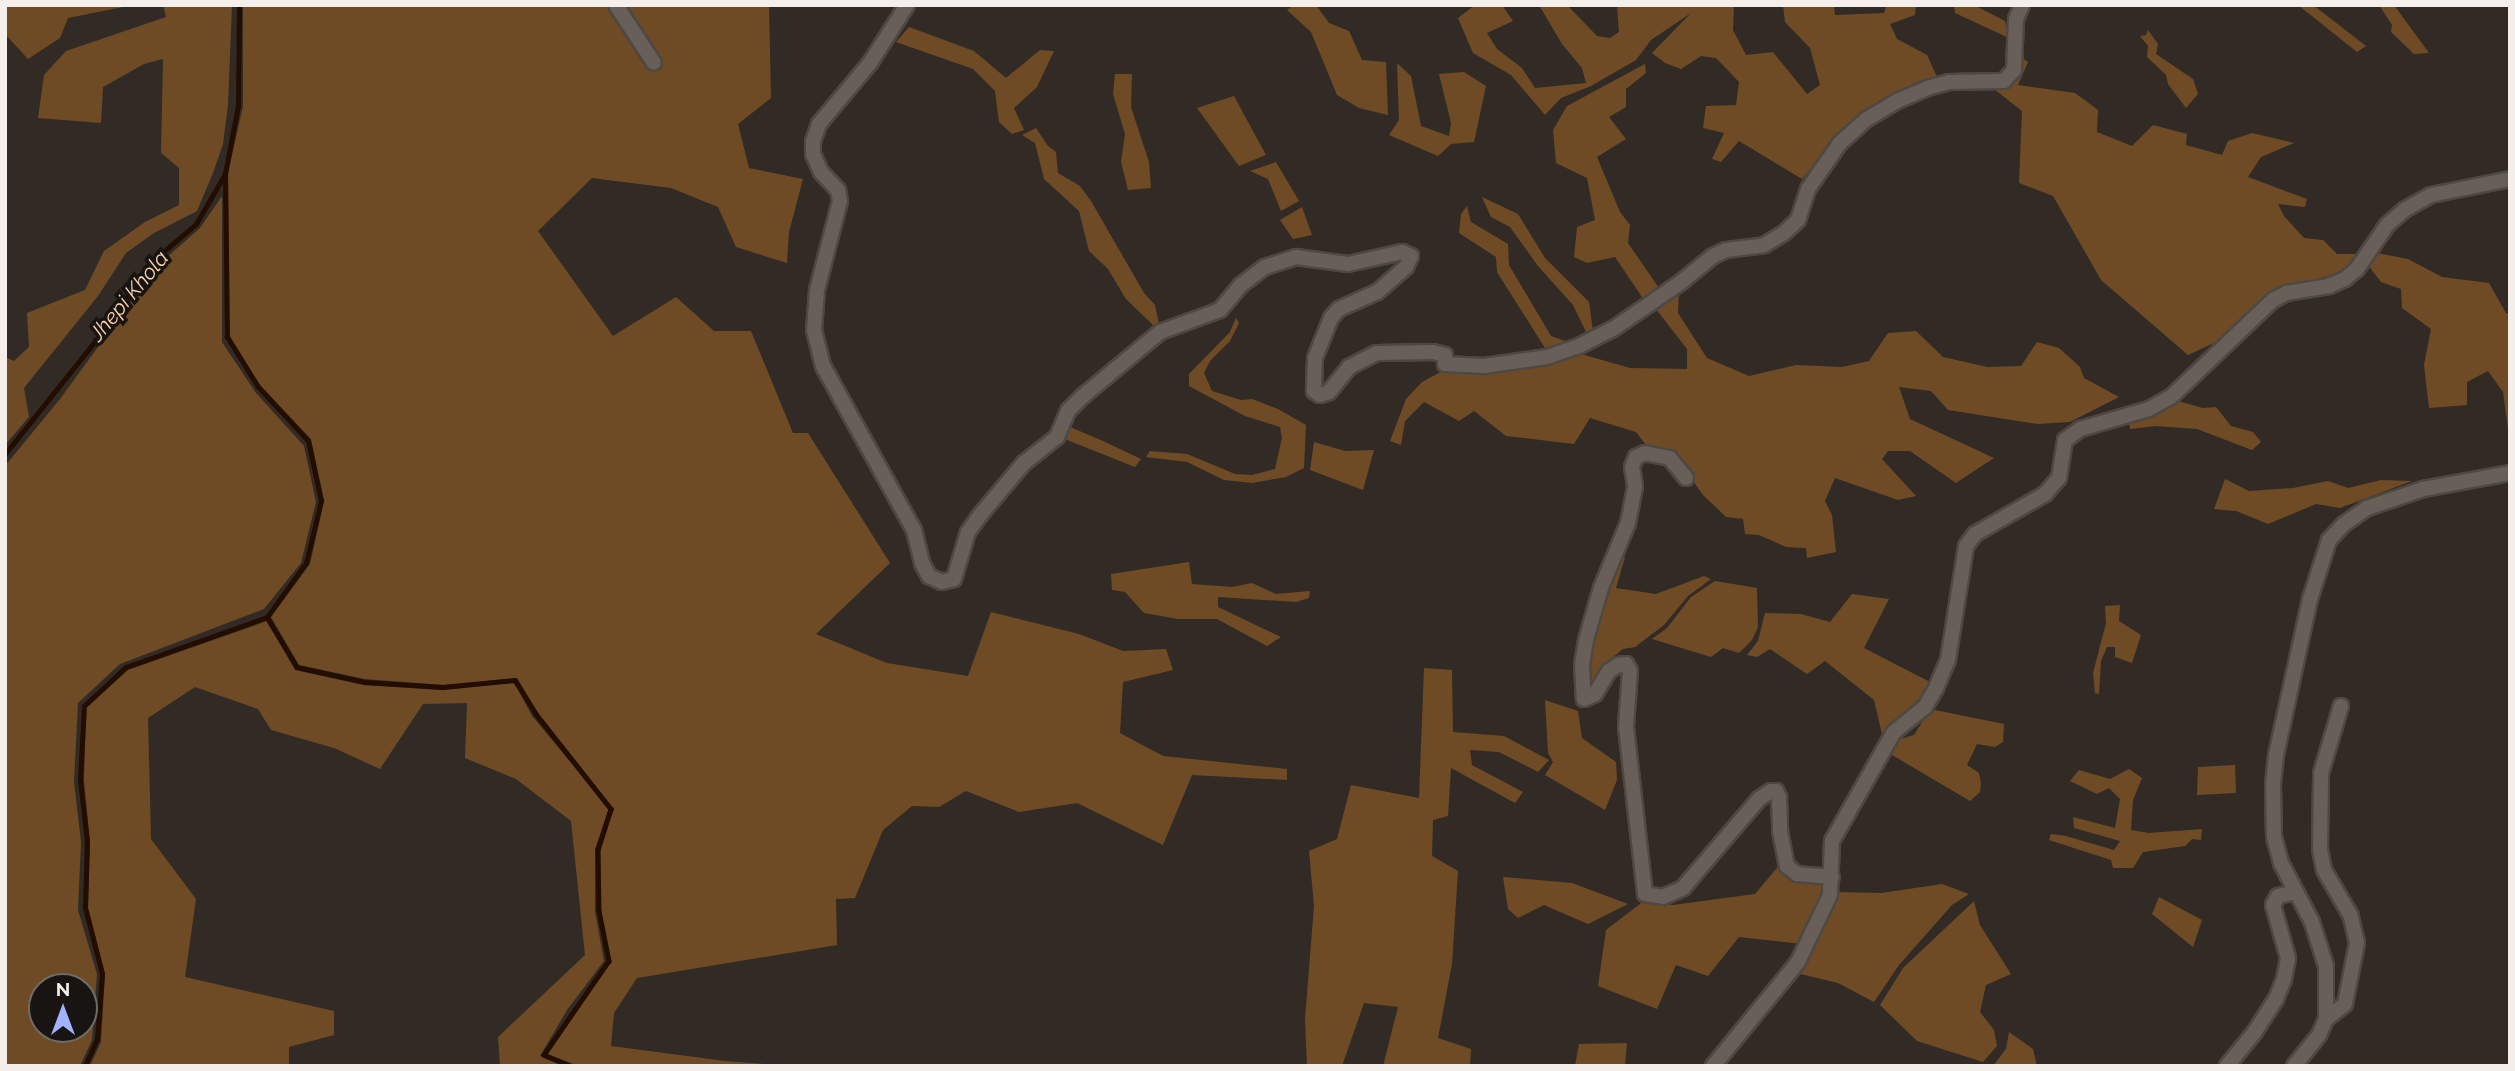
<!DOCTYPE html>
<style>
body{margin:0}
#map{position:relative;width:2515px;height:1071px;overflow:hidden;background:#322b25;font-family:Raleway,sans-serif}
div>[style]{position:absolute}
.green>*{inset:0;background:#6f4b25}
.stream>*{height:4.5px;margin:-2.25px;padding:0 2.25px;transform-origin:2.25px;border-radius:2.25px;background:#220d00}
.roads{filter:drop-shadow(2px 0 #4e4843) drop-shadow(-2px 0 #4e4843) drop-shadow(0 2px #4e4843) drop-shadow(0 -2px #4e4843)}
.minor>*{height:14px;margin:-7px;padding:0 7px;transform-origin:7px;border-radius:7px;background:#675f58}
span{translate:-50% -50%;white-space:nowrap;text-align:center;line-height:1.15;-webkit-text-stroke:7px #171411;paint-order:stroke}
.water-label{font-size:21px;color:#ffd5ad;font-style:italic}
.frame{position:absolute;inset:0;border:7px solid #f4efeb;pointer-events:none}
.north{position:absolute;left:28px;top:973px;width:70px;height:70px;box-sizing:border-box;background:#171411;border:2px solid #6f6c68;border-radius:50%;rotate:0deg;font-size:19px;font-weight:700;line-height:28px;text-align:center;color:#f4efeb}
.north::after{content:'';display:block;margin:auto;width:24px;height:32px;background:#a3b2fd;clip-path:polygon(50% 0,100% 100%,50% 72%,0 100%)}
</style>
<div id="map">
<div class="green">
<div style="clip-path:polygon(5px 5px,133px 5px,68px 18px,60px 38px,28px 59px,5px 34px)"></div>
<div style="clip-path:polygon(163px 5px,232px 5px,228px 105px,223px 144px,213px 173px,197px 211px,154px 233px,126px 253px,98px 296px,24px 388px,29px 417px,5px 445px,5px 357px,14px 361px,29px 347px,27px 313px,85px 290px,104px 251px,145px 222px,179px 205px,179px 168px,161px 153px,163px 59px,144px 64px,103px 87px,101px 123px,38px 118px,44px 75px,66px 51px,166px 17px)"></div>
<div style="clip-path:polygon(243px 5px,769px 5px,771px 98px,738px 124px,749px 168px,803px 179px,789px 232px,787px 263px,736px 247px,718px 207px,671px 188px,592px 178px,538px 231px,613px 336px,676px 297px,714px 331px,751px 331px,793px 433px,808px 433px,890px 563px,816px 634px,887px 663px,968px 676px,991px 612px,1079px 634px,1123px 651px,1166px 649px,1173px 670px,1123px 682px,1120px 733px,1163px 756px,1287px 769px,1287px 780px,1192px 775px,1163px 845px,1077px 803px,1019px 812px,966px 791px,939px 807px,912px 806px,883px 830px,855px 898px,836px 899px,837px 945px,637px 978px,614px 1013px,611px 1046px,725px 1061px,790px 1066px,578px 1066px,548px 1054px,611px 961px,601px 911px,600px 849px,614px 809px,537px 712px,517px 678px,443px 685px,365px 679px,299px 665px,271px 617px,310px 564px,324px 501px,311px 439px,260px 385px,229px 336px,228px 173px,243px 106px)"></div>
<div style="clip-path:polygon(1294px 5px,1316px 5px,1329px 23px,1349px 31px,1362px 60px,1386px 62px,1388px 115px,1359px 108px,1337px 95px,1311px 32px,1287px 10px)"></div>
<div style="clip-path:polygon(1475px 5px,1502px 5px,1513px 21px,1487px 33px,1497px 49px,1522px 68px,1535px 88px,1586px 83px,1582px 68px,1562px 44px,1539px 5px,1567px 5px,1597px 36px,1610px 38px,1619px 32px,1617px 5px,1734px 5px,1733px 30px,1746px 55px,1773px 52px,1807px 94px,1820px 85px,1810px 48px,1785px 22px,1783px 5px,1834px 5px,1835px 15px,1884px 13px,1887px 5px,1916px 5px,1915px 15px,1890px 24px,1897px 39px,1927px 55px,1937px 77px,1898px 93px,1851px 121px,1802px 179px,1739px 141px,1721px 162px,1712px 159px,1724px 133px,1703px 128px,1706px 106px,1736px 105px,1739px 82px,1716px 58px,1701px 56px,1681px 69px,1665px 63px,1652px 53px,1691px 13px,1651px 40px,1636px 60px,1591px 86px,1561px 98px,1545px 115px,1511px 75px,1473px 53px,1458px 18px)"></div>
<div style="clip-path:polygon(1954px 5px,1974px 5px,2005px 21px,2009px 38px,1955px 13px)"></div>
<div style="clip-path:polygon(2298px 5px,2313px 5px,2366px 46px,2357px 52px)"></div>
<div style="clip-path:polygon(2379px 5px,2394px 5px,2429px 53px,2414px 54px,2391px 32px,2392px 25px)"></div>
<div style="clip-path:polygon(909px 27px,974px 51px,1006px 78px,1040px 50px,1054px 51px,1037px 87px,1014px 108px,1024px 130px,1012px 134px,999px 122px,995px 91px,973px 69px,896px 42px)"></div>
<div style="clip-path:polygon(2148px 30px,2158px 44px,2156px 54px,2193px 79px,2198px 94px,2186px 108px,2168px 84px,2166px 75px,2147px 57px,2148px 46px,2140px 36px,2146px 35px)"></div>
<div style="clip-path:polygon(2022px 58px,2028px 62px,2018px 85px,2075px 93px,2098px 110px,2097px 132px,2132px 146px,2153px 125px,2187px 134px,2186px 145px,2222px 155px,2228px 141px,2252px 133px,2294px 143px,2261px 157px,2248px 177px,2307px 199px,2305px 207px,2278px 204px,2284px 216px,2304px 238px,2323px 240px,2337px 254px,2356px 254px,2343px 272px,2274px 290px,2216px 342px,2188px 355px,2101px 280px,2053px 196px,2019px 183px,2022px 111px,1994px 89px,2007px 84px)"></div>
<div style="clip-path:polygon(1397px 63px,1411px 76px,1421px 126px,1449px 136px,1451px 123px,1439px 74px,1464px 72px,1486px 86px,1474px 142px,1451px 144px,1438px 156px,1389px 135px,1399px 120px)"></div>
<div style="clip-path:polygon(1645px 64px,1646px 73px,1626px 89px,1626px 107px,1609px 117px,1626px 139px,1597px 157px,1620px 212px,1630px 225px,1628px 243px,1661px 291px,1644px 300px,1615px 257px,1587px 263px,1574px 257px,1577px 227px,1595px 220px,1587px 178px,1556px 163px,1553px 130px,1567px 106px)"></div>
<div style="clip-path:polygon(1115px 74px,1132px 74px,1131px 107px,1149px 162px,1151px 188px,1128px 190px,1121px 162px,1125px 134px,1113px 94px)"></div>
<div style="clip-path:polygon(1234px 96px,1266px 155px,1239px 166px,1197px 108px)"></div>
<div style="clip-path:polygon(1036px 128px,1048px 146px,1056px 152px,1058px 173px,1080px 186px,1091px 201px,1144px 293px,1155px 305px,1159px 324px,1154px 326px,1126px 299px,1108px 269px,1089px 251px,1079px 211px,1044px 179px,1035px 143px,1022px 135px)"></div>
<div style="clip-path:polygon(1276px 162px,1299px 201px,1281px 211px,1268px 179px,1250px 171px)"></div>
<div style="clip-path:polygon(evenodd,222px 196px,222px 342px,256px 393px,304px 446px,316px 502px,301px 563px,264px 609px,120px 664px,78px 703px,74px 782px,81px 842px,78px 910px,97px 974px,92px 1040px,80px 1066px,5px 1066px,5px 466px,60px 399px,158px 265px,200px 228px,222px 196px,42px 987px,84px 987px,84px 1029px,42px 1029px,42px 987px)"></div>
<div style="clip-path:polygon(1482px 197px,1518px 214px,1545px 258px,1589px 302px,1593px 331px,1588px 336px,1573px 305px,1538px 266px,1510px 227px,1491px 217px)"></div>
<div style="clip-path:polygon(1467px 206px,1471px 222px,1508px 244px,1509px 265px,1551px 336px,1571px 343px,1545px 348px,1497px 272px,1496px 257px,1459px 233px,1461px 214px)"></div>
<div style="clip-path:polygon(1302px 207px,1312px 235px,1293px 239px,1280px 220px)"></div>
<div style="clip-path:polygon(2377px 253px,2408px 259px,2442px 277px,2489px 283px,2506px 313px,2510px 314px,2510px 443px,2503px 392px,2488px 371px,2467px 382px,2467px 405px,2429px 408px,2424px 365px,2431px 329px,2402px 308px,2401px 289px,2381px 282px,2367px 264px)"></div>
<div style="clip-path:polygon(1679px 291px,1678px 313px,1707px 358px,1749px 376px,1796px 365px,1842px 367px,1869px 361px,1888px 333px,1916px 331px,1943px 357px,1987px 367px,2021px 366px,2037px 342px,2059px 348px,2080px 367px,2084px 378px,2119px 397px,2070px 422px,2038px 424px,1948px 410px,1931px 391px,1899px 387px,1910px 419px,1994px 458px,1956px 483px,1910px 451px,1888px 451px,1882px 459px,1916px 496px,1898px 500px,1835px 478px,1825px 501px,1832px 515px,1836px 552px,1807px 558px,1806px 548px,1786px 547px,1759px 535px,1745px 534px,1743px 519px,1726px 517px,1703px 495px,1676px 457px,1649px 449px,1636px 432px,1590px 418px,1574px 444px,1506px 436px,1474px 411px,1459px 421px,1424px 402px,1405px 421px,1401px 445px,1390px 441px,1406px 399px,1422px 382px,1446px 369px,1533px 368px,1581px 354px,1630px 368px,1687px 369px,1687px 349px,1656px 309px)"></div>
<div style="clip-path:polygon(1236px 318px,1239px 323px,1230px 341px,1210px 361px,1204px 373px,1212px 391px,1241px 400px,1252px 399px,1278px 409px,1306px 425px,1304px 468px,1286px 477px,1252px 483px,1224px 480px,1187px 462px,1146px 457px,1150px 451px,1187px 454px,1235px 474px,1252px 475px,1275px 469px,1282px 438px,1280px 427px,1245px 416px,1189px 386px,1189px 374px,1230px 332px)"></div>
<div style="clip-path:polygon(2174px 400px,2203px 408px,2216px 407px,2231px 426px,2253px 432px,2261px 442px,2252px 450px,2197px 429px,2156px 426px,2130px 429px,2129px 422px)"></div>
<div style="clip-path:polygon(1070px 427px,1103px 441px,1141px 459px,1135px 467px,1062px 438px)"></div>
<div style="clip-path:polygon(1314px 442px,1345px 451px,1374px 450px,1363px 490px,1310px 470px)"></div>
<div style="clip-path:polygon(2225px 479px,2249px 491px,2293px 488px,2328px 481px,2348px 488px,2381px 480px,2412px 481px,2340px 508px,2316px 504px,2268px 524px,2236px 511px,2214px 509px)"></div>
<div style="clip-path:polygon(1617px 556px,1625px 557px,1616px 588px,1656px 594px,1704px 576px,1711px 579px,1688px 596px,1664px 625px,1635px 647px,1623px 649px,1608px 661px,1595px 687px,1587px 692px,1585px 666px)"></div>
<div style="clip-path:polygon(1189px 562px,1192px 584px,1232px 587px,1252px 583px,1276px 594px,1310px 591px,1309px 598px,1296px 602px,1218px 597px,1218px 607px,1281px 637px,1267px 646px,1217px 619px,1178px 619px,1144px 613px,1125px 592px,1112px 590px,1111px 574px)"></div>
<div style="clip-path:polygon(1715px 581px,1757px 588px,1758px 627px,1752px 640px,1739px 653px,1723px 648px,1711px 657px,1652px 639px,1667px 628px,1691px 597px)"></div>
<div style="clip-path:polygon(1852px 594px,1889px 599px,1864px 648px,1930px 682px,1924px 694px,1882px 734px,1874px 700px,1825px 661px,1807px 674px,1770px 649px,1757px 657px,1747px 655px,1758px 641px,1765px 613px,1801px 614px,1830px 622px)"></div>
<div style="clip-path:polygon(2120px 605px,2119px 621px,2141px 635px,2132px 663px,2115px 657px,2115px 647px,2107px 647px,2101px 661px,2099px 694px,2095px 693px,2093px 673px,2106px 623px,2105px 606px)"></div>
<div style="clip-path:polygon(267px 621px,295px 670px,363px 685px,443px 690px,514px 682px,532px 716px,609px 808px,595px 849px,595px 911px,604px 961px,567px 1010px,540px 1056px,563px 1066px,500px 1066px,498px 1037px,585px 955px,571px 821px,516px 779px,465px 758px,467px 703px,423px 704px,380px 769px,334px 748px,271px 730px,258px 709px,195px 687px,148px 718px,151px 839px,196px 899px,185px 977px,334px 1011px,334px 1035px,289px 1047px,289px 1066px,90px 1066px,101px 1042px,105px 974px,88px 908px,90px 842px,84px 781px,86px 708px,128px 670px)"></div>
<div style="clip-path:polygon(1424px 668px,1452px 670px,1453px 732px,1504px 736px,1549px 760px,1538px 772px,1499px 752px,1470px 750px,1472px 765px,1523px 792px,1515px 803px,1451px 768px,1448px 816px,1433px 820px,1432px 856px,1458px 871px,1452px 964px,1438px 1038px,1471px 1049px,1470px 1066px,1383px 1066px,1398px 1007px,1364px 1003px,1342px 1066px,1307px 1066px,1305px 1019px,1314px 906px,1309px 851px,1337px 839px,1351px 785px,1419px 798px)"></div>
<div style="clip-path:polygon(1545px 700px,1578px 711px,1582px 738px,1616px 762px,1617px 780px,1605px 810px,1545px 775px,1553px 762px,1548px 753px)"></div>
<div style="clip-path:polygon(1930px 709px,2004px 724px,2003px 742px,1995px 747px,1977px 744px,1967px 765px,1979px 773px,1981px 784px,1980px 792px,1970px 801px,1887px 752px,1897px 740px,1914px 735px)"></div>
<div style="clip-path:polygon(2235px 765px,2236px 793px,2197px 795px,2198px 767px)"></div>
<div style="clip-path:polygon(2129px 769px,2142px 778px,2133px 800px,2131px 830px,2149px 833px,2202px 829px,2201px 840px,2192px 839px,2185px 846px,2143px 852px,2133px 868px,2113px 868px,2111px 860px,2049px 840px,2051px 834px,2066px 836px,2114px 850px,2120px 841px,2074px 828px,2073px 817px,2115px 828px,2120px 799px,2109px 788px,2097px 794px,2070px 781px,2079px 770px,2110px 779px)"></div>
<div style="clip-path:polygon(1781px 863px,1804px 882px,1826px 885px,1825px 898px,1802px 944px,1739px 937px,1708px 976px,1676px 965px,1657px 1009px,1598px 986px,1606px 930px,1645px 900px,1673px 905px,1755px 894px)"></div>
<div style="clip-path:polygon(1503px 877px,1572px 883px,1628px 904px,1588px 924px,1544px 905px,1518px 918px,1508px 909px)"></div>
<div style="clip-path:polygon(1942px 884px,1969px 894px,1952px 905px,1899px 965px,1874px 1002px,1838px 983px,1796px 973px,1836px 892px,1881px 893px)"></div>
<div style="clip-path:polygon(2159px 897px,2202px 920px,2193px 947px,2152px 914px)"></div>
<div style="clip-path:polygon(1974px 901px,1980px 925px,2011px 974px,1986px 985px,1980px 1012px,1994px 1030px,1997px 1046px,1983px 1062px,1917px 1041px,1880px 1005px,1903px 968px)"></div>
<div style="clip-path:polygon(2009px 1032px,2033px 1049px,2037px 1066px,1993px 1066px,2006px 1049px)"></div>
<div style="clip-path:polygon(1627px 1043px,1625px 1066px,1575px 1066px,1579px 1044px)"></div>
</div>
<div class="stream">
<div style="left:5px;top:454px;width:164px;rotate:-51.4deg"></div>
<div style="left:107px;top:326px;width:76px;rotate:-55.7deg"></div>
<div style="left:150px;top:263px;width:60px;rotate:-40.3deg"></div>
<div style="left:196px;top:224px;width:58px;rotate:-59.9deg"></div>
<div style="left:225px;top:174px;width:69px;rotate:-79.2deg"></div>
<div style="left:238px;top:106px;width:101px;rotate:-89.4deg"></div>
<div style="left:267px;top:617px;width:58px;rotate:59deg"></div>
<div style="left:297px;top:667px;width:70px;rotate:12.4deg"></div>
<div style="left:365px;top:682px;width:78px;rotate:3.7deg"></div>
<div style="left:443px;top:687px;width:72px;rotate:-5.6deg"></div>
<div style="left:515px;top:680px;width:40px;rotate:58deg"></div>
<div style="left:536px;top:714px;width:121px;rotate:51.7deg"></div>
<div style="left:611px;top:809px;width:43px;rotate:107.6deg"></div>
<div style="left:598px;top:850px;width:61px;rotate:89.1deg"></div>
<div style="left:599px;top:911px;width:51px;rotate:78.7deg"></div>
<div style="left:609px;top:961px;width:114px;rotate:124.7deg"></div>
<div style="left:544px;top:1055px;width:29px;rotate:22deg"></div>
<div style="left:85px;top:1066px;width:30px;rotate:-66deg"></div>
<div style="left:97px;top:1039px;width:65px;rotate:-85.6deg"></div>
<div style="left:102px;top:974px;width:68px;rotate:-104.4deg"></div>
<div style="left:85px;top:908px;width:66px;rotate:-88.3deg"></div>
<div style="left:87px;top:842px;width:62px;rotate:-96.4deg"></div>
<div style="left:80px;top:780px;width:74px;rotate:-86.9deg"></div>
<div style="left:84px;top:706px;width:57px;rotate:-42.9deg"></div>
<div style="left:126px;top:667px;width:150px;rotate:-19.5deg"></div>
<div style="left:267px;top:617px;width:67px;rotate:-54.2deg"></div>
<div style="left:306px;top:563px;width:64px;rotate:-76.4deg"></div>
<div style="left:321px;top:501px;width:61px;rotate:-102.2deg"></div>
<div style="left:308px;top:441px;width:74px;rotate:-132.8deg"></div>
<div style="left:258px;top:387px;width:59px;rotate:-121.8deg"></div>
<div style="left:227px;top:337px;width:163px;rotate:-90.7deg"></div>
</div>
<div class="roads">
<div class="minor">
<div style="left:616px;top:5px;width:69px;rotate:56.8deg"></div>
<div style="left:907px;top:5px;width:69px;rotate:122.5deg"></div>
<div style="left:870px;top:63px;width:80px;rotate:129.9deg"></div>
<div style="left:819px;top:124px;width:18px;rotate:109deg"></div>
<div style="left:813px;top:141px;width:13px;rotate:90deg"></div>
<div style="left:813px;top:154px;width:20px;rotate:66deg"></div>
<div style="left:821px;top:172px;width:25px;rotate:47deg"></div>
<div style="left:838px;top:190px;width:11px;rotate:80deg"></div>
<div style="left:840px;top:201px;width:92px;rotate:104.5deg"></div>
<div style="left:817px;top:290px;width:40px;rotate:94.3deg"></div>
<div style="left:814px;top:330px;width:37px;rotate:76deg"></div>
<div style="left:823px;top:366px;width:188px;rotate:61deg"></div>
<div style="left:914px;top:530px;width:34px;rotate:76deg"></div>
<div style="left:922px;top:563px;width:15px;rotate:62deg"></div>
<div style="left:929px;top:576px;width:14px;rotate:25deg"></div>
<div style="left:942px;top:582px;width:12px;rotate:-14deg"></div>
<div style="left:954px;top:579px;width:49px;rotate:-73.4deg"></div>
<div style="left:968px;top:532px;width:22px;rotate:-54deg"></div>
<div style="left:981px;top:514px;width:67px;rotate:-49.9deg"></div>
<div style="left:1024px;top:463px;width:42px;rotate:-38.2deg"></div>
<div style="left:1057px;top:437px;width:28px;rotate:-67deg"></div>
<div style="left:1068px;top:411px;width:21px;rotate:-45deg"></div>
<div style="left:1083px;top:396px;width:100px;rotate:-39.7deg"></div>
<div style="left:1160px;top:332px;width:64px;rotate:-20.1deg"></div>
<div style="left:1220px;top:310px;width:33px;rotate:-50deg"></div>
<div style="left:1241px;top:285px;width:30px;rotate:-37deg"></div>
<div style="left:1265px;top:267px;width:33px;rotate:-18deg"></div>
<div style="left:1296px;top:257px;width:52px;rotate:7.7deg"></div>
<div style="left:1348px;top:264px;width:55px;rotate:-12.5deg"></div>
<div style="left:1402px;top:252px;width:10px;rotate:24deg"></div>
<div style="left:1411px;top:256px;width:12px;rotate:114deg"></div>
<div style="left:1406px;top:267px;width:38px;rotate:139deg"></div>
<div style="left:1377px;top:292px;width:42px;rotate:155.9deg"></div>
<div style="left:1339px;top:309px;width:12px;rotate:132deg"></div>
<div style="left:1331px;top:318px;width:43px;rotate:111.8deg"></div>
<div style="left:1315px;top:358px;width:33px;rotate:92deg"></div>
<div style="left:1314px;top:391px;width:7px;rotate:34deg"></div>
<div style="left:1320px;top:395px;width:9px;rotate:-18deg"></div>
<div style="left:1329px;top:392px;width:32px;rotate:-51deg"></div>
<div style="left:1349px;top:367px;width:31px;rotate:-27deg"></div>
<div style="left:1377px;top:353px;width:56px;rotate:-1deg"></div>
<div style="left:1433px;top:352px;width:12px;rotate:14deg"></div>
<div style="left:1445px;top:355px;width:9px;rotate:90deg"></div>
<div style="left:1445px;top:364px;width:39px;rotate:3deg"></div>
<div style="left:1484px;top:366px;width:64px;rotate:-8.1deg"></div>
<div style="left:1547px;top:357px;width:36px;rotate:-19deg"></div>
<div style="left:1581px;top:345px;width:36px;rotate:-27deg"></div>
<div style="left:1613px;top:329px;width:81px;rotate:-34.5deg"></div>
<div style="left:1680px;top:283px;width:43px;rotate:-39.3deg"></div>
<div style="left:1713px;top:256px;width:14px;rotate:-25deg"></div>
<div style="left:1726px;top:250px;width:38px;rotate:-7deg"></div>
<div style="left:1764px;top:245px;width:23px;rotate:-31deg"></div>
<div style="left:1784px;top:233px;width:19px;rotate:-43deg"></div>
<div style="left:1798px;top:220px;width:33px;rotate:-72deg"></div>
<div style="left:1808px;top:189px;width:56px;rotate:-55.2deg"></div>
<div style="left:1840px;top:143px;width:36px;rotate:-42deg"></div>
<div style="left:1867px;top:119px;width:35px;rotate:-31deg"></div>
<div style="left:1897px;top:101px;width:33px;rotate:-23deg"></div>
<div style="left:1927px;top:88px;width:23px;rotate:-15deg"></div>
<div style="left:1949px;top:82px;width:55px;rotate:-1deg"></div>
<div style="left:2004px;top:81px;width:15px;rotate:-48deg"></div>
<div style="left:2014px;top:70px;width:51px;rotate:-87.8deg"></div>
<div style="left:2016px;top:19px;width:15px;rotate:-67deg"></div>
<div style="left:1686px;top:478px;width:26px;rotate:-129deg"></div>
<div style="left:1670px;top:458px;width:25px;rotate:-169deg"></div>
<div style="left:1645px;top:453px;width:10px;rotate:156deg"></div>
<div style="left:1636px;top:457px;width:11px;rotate:112deg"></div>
<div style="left:1632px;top:467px;width:20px;rotate:81deg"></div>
<div style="left:1635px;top:487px;width:37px;rotate:101deg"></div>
<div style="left:1628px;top:523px;width:70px;rotate:112.6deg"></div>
<div style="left:1601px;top:588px;width:54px;rotate:106.1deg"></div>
<div style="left:1586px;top:640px;width:25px;rotate:99deg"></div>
<div style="left:1582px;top:665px;width:34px;rotate:87deg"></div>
<div style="left:1584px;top:699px;width:12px;rotate:-24deg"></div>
<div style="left:1595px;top:694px;width:27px;rotate:-59deg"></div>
<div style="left:1609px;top:671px;width:11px;rotate:-34deg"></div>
<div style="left:1618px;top:665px;width:8px;rotate:-7deg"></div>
<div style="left:1626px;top:664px;width:8px;rotate:60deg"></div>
<div style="left:1630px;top:671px;width:56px;rotate:94.1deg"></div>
<div style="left:1626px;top:727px;width:168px;rotate:83.5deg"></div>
<div style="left:1645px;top:894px;width:18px;rotate:9deg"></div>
<div style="left:1663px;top:897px;width:22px;rotate:-24deg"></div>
<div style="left:1683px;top:888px;width:117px;rotate:-49.5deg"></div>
<div style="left:1759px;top:799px;width:14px;rotate:-34deg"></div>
<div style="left:1771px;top:791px;width:5px"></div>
<div style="left:1776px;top:791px;width:7px;rotate:63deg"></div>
<div style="left:1779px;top:797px;width:34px;rotate:88deg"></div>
<div style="left:1780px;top:831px;width:36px;rotate:79deg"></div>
<div style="left:1787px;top:866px;width:13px;rotate:39deg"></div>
<div style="left:1797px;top:874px;width:35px;rotate:5deg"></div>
<div style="left:2326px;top:1019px;width:24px;rotate:-38deg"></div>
<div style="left:2345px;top:1004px;width:62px;rotate:-78.9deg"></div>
<div style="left:2357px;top:943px;width:28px;rotate:-103deg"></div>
<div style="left:2351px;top:916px;width:53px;rotate:-120.4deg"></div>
<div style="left:2324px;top:870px;width:21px;rotate:-101deg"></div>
<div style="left:2320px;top:849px;width:76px;rotate:-89.2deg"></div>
<div style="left:2321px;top:773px;width:70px;rotate:-73.4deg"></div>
<div style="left:1713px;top:1066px;width:134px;rotate:-50.7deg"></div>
<div style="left:1798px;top:962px;width:74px;rotate:-64.5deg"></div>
<div style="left:1830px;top:895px;width:54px;rotate:-87.9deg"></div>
<div style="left:1832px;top:841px;width:125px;rotate:-60.4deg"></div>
<div style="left:1894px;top:732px;width:40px;rotate:-39deg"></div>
<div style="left:1925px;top:707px;width:22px;rotate:-60deg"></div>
<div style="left:1936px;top:688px;width:30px;rotate:-67deg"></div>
<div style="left:1948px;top:660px;width:115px;rotate:-81deg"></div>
<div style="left:1966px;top:546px;width:15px;rotate:-53deg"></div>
<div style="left:1975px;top:534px;width:81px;rotate:-29.7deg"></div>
<div style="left:2045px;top:494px;width:21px;rotate:-49deg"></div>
<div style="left:2059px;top:478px;width:38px;rotate:-81deg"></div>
<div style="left:2065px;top:440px;width:19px;rotate:-36deg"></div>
<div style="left:2080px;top:429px;width:72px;rotate:-16.2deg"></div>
<div style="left:2149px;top:409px;width:25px;rotate:-29deg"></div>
<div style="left:2171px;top:397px;width:141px;rotate:-43.6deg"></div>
<div style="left:2273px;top:300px;width:15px;rotate:-28deg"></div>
<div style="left:2286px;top:293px;width:44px;rotate:-9.2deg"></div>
<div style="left:2329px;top:286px;width:17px;rotate:-24deg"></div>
<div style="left:2345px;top:279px;width:16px;rotate:-40deg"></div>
<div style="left:2357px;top:269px;width:53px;rotate:-55.7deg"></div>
<div style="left:2387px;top:225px;width:23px;rotate:-41deg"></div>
<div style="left:2404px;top:210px;width:31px;rotate:-29deg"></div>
<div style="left:2431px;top:195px;width:81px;rotate:-11.4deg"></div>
<div style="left:2227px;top:1066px;width:43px;rotate:-50.7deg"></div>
<div style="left:2254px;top:1033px;width:40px;rotate:-57.1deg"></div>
<div style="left:2276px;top:999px;width:22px;rotate:-68deg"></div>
<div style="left:2284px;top:979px;width:21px;rotate:-79deg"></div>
<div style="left:2288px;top:958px;width:55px;rotate:-105.8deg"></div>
<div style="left:2273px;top:905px;width:10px;rotate:-61deg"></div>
<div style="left:2278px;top:896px;width:17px;rotate:-13deg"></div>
<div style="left:2294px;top:1066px;width:40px;rotate:-51deg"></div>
<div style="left:2319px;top:1035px;width:17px;rotate:-66deg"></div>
<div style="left:2326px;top:1019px;width:53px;rotate:-90deg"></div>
<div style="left:2326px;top:966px;width:46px;rotate:-107.7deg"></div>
<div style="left:2312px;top:922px;width:67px;rotate:-117.7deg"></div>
<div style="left:2281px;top:863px;width:27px;rotate:-105deg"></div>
<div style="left:2274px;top:837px;width:53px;rotate:-91.1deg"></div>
<div style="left:2273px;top:784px;width:29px;rotate:-84deg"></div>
<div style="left:2276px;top:755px;width:160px;rotate:-77.7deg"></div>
<div style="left:2310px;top:599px;width:62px;rotate:-72.1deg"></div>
<div style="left:2329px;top:540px;width:22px;rotate:-47deg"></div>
<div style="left:2344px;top:524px;width:28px;rotate:-35deg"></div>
<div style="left:2367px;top:508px;width:59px;rotate:-18.7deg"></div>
<div style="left:2423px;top:489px;width:88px;rotate:-10.4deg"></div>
</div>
</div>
<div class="water-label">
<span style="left:129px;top:296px;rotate:-50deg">Jhepi Khola</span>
</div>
<div class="frame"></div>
<div class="north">N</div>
</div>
